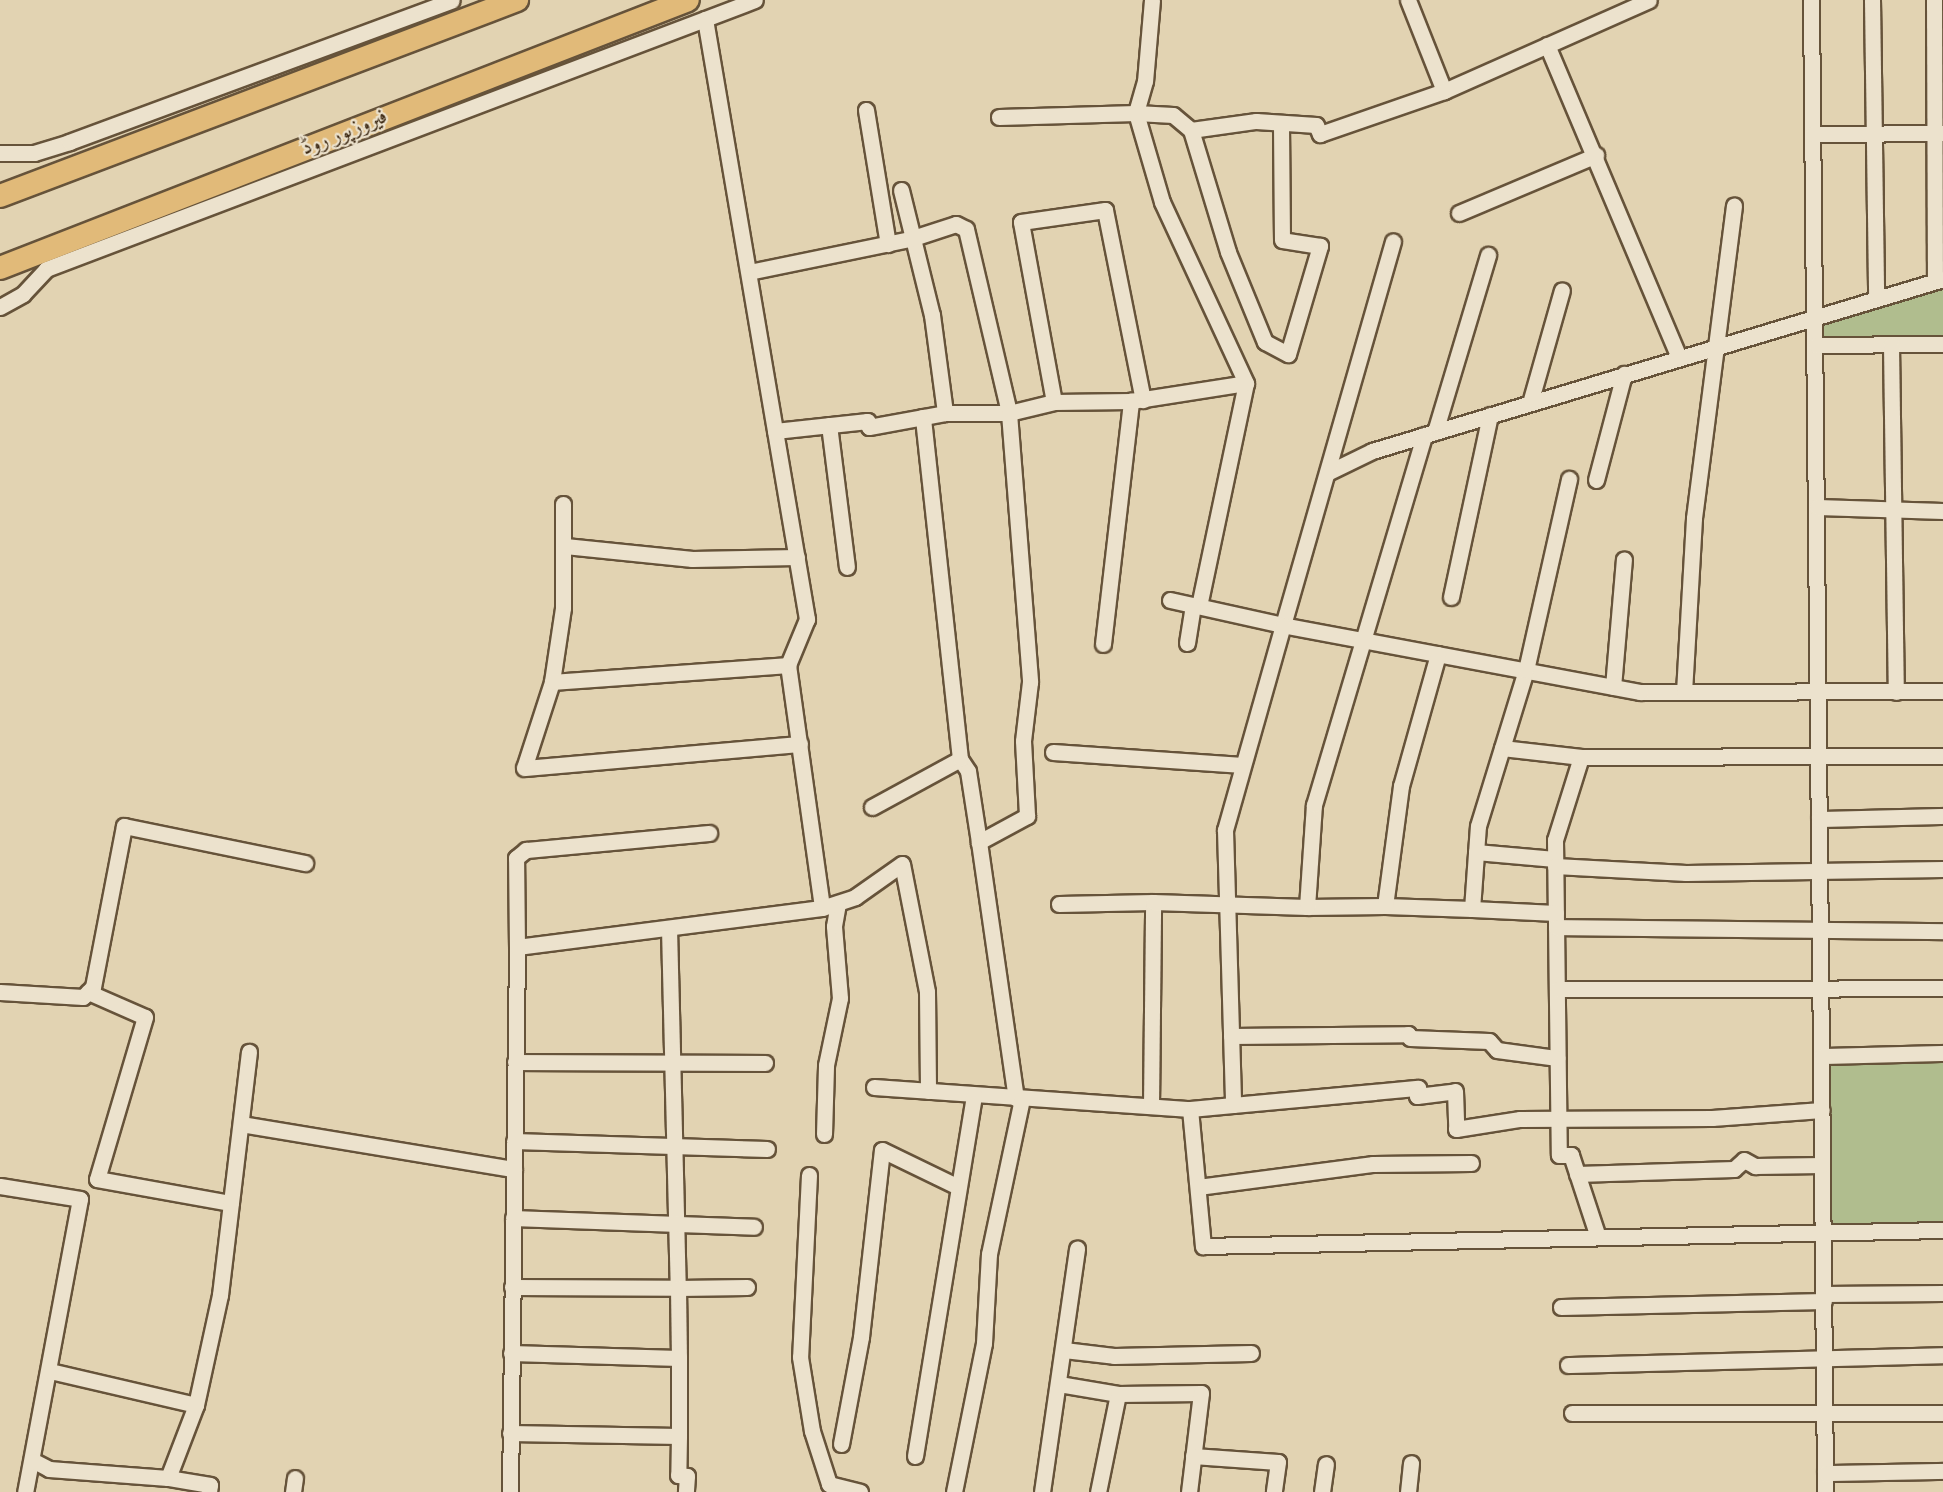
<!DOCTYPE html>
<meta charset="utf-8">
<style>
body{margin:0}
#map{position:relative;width:1943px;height:1492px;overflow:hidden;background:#e2d3b2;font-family:"IM FELL DW Pica",Amiri,serif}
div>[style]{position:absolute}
.green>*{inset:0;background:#b0bd8e}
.roads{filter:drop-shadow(2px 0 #66533a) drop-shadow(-2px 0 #66533a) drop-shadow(0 2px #66533a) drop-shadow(0 -2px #66533a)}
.street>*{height:15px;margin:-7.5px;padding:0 7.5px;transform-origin:7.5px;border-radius:7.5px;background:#ece2cd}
.primary>*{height:22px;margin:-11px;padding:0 11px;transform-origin:11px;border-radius:11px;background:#e1ba79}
span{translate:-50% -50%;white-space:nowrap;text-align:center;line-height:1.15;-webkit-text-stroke:4.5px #ece2cd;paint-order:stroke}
.street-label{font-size:22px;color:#3c2812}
</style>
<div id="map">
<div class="green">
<div style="clip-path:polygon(1943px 279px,1943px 344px,1816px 345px,1816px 316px)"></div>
<div style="clip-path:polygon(1943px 1053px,1943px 1230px,1823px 1232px,1822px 1056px)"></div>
</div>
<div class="roads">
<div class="street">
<div style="left:1152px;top:0;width:81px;rotate:94.9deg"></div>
<div style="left:1145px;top:81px;width:33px;rotate:106deg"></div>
<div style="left:1136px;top:113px;width:93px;rotate:73.7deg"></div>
<div style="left:1162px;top:202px;width:200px;rotate:65.1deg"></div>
<div style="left:1246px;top:383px;width:228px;rotate:101.9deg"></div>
<div style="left:1408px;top:0;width:98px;rotate:68.4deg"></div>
<div style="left:1811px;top:0;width:1492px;rotate:89.46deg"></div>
<div style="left:1872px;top:0;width:299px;rotate:89.2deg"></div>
<div style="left:1934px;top:0;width:281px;rotate:89.8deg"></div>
<div style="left:705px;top:19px;width:609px;rotate:80.35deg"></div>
<div style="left:807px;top:619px;width:50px;rotate:112.4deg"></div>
<div style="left:788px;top:665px;width:245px;rotate:82deg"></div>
<div style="left:1547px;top:45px;width:339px;rotate:67.1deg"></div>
<div style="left:866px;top:110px;width:136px;rotate:80.7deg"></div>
<div style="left:999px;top:117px;width:137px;rotate:-1.7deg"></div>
<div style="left:1136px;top:113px;width:37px;rotate:3deg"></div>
<div style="left:1173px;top:115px;width:23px;rotate:40deg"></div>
<div style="left:1191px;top:130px;width:66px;rotate:-7.9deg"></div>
<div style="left:1256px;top:121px;width:60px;rotate:3.8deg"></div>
<div style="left:1316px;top:125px;width:10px;rotate:66deg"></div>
<div style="left:1320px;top:134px;width:131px;rotate:-19.1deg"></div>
<div style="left:1444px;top:91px;width:224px;rotate:-23.9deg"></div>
<div style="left:1191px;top:130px;width:127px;rotate:73.1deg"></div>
<div style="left:1228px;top:252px;width:97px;rotate:67.7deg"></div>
<div style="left:1265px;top:342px;width:26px;rotate:28deg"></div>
<div style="left:1288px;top:354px;width:113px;rotate:-73.5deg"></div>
<div style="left:1320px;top:246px;width:38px;rotate:-171deg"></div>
<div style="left:1282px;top:240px;width:117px;rotate:-90.5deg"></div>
<div style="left:1813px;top:134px;width:130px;rotate:-0.4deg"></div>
<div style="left:0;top:153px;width:34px"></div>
<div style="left:34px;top:153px;width:37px;rotate:-17deg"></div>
<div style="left:69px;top:142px;width:408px;rotate:-20.3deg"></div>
<div style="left:901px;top:190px;width:129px;rotate:76.1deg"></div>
<div style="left:932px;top:315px;width:99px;rotate:82.4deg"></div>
<div style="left:1459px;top:213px;width:149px;rotate:-22.9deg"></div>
<div style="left:749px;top:272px;width:164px;rotate:-11.6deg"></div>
<div style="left:910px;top:239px;width:48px;rotate:-18.1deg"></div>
<div style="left:956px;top:224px;width:11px;rotate:27deg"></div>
<div style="left:966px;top:229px;width:189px;rotate:76.8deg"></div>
<div style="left:1009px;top:413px;width:270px;rotate:85.5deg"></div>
<div style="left:1030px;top:682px;width:59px;rotate:96.8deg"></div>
<div style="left:1023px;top:741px;width:75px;rotate:86.9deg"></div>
<div style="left:1027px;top:816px;width:55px;rotate:151.6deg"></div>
<div style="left:0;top:307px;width:26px;rotate:-29deg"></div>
<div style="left:23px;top:294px;width:34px;rotate:-47deg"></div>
<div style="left:46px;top:269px;width:758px;rotate:-20.78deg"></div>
<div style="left:1816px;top:345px;width:127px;rotate:-0.5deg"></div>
<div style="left:1891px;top:345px;width:347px;rotate:89.2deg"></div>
<div style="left:1054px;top:402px;width:183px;rotate:-100.4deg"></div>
<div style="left:1021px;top:222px;width:85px;rotate:-8.1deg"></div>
<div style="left:1105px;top:210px;width:194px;rotate:78.7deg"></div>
<div style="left:1530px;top:403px;width:117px;rotate:-74.2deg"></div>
<div style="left:829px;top:425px;width:143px;rotate:82.8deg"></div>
<div style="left:775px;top:431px;width:93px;rotate:-6.2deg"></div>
<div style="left:867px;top:421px;width:6px;rotate:72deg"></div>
<div style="left:869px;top:427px;width:77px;rotate:-10.4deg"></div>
<div style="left:945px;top:413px;width:64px"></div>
<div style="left:1009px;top:413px;width:46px;rotate:-13.7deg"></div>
<div style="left:1054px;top:402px;width:77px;rotate:-0.7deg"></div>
<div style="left:1131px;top:401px;width:116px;rotate:-8.9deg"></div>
<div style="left:1435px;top:432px;width:185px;rotate:-73.3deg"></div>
<div style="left:1329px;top:472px;width:48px;rotate:-26deg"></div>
<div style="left:1372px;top:451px;width:596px;rotate:-16.76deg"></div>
<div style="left:1596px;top:480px;width:110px;rotate:-75.2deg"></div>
<div style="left:563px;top:504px;width:104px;rotate:90deg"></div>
<div style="left:563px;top:608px;width:75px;rotate:98.5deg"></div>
<div style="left:552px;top:682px;width:90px;rotate:108deg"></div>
<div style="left:524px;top:768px;width:277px;rotate:-5deg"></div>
<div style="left:1817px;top:507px;width:126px;rotate:1.8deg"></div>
<div style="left:565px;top:546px;width:128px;rotate:5.8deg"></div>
<div style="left:692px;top:559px;width:105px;rotate:-1.1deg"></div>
<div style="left:1451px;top:597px;width:186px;rotate:-77.9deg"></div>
<div style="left:1170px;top:600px;width:116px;rotate:12.5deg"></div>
<div style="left:1283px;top:625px;width:399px;rotate:-74deg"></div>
<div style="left:1187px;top:643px;width:38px;rotate:-81deg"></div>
<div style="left:1103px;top:644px;width:245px;rotate:-83.4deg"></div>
<div style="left:552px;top:682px;width:237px;rotate:-4.1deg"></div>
<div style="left:1613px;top:687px;width:128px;rotate:-85.1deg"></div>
<div style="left:1943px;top:691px;width:303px;rotate:179.8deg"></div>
<div style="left:1640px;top:692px;width:363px;rotate:-169.4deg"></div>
<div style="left:1283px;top:625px;width:213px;rotate:105.8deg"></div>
<div style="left:1225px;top:830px;width:275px;rotate:88.3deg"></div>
<div style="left:1233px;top:1105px;width:43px;rotate:174.7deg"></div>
<div style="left:1190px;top:1109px;width:138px;rotate:84.6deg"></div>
<div style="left:1203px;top:1246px;width:740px;rotate:-1.24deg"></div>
<div style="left:1684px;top:692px;width:174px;rotate:-86.7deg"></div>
<div style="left:1694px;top:518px;width:315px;rotate:-82.7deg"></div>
<div style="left:1502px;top:748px;width:80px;rotate:6.5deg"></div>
<div style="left:1581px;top:757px;width:87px;rotate:107.4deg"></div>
<div style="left:1555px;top:840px;width:315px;rotate:89.3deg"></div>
<div style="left:1559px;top:1155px;width:12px"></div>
<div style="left:1571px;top:1155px;width:86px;rotate:71.8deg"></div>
<div style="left:1053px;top:752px;width:190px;rotate:3.9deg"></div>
<div style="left:1581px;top:757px;width:362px;rotate:-0.2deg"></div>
<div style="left:960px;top:759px;width:14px;rotate:56deg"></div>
<div style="left:968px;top:771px;width:72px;rotate:81.2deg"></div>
<div style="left:979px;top:842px;width:259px;rotate:81.8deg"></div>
<div style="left:872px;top:807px;width:100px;rotate:-28.6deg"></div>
<div style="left:960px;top:759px;width:344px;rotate:-96.2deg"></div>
<div style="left:1819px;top:819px;width:124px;rotate:-1.4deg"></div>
<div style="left:1476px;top:852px;width:79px;rotate:5.1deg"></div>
<div style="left:1555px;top:866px;width:131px;rotate:3.1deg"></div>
<div style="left:1686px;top:873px;width:257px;rotate:-0.9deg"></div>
<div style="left:1059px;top:904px;width:94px;rotate:-1.2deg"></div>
<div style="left:1385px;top:906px;width:87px;rotate:2deg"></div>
<div style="left:1472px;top:909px;width:83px;rotate:-85.9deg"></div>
<div style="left:1478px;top:826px;width:163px;rotate:-72.9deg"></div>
<div style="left:1526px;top:670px;width:196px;rotate:-77.3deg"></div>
<div style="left:1307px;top:907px;width:78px;rotate:-0.7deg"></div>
<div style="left:1385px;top:906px;width:121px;rotate:-82.4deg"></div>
<div style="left:1401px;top:786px;width:137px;rotate:-74.3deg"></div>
<div style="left:1472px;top:909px;width:84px;rotate:2.7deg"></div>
<div style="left:1556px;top:927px;width:387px;rotate:0.6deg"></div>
<div style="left:669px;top:928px;width:360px;rotate:88.6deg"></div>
<div style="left:678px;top:1288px;width:69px;rotate:-0.8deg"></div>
<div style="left:517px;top:947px;width:89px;rotate:-90.6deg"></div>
<div style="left:516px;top:858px;width:13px;rotate:-39deg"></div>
<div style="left:526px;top:850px;width:184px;rotate:-5.3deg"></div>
<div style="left:1557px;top:989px;width:386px;rotate:-0.1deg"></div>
<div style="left:0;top:992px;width:83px;rotate:3.4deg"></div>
<div style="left:83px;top:997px;width:14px;rotate:-45deg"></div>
<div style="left:93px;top:987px;width:164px;rotate:-79.1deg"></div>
<div style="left:124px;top:826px;width:185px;rotate:11.6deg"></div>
<div style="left:88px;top:992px;width:62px;rotate:23.7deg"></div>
<div style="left:145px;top:1017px;width:169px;rotate:106.5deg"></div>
<div style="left:97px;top:1179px;width:136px;rotate:10.2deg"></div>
<div style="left:1231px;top:1036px;width:177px;rotate:-0.6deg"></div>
<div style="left:1408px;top:1034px;width:4px;rotate:63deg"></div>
<div style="left:1410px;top:1038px;width:79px;rotate:2.2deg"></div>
<div style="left:1489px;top:1041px;width:12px;rotate:48deg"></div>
<div style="left:1497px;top:1050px;width:61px;rotate:7.6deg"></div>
<div style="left:1822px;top:1056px;width:121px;rotate:-1.4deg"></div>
<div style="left:515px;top:1062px;width:250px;rotate:0.2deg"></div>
<div style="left:874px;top:1087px;width:317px;rotate:4deg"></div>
<div style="left:1233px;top:1105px;width:186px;rotate:-5.3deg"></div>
<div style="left:1418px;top:1088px;width:8px;rotate:97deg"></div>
<div style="left:1417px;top:1096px;width:38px;rotate:-7deg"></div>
<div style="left:1455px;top:1091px;width:38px;rotate:88deg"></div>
<div style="left:1456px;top:1129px;width:65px;rotate:-8.9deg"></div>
<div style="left:1520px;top:1119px;width:192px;rotate:-0.3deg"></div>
<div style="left:1712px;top:1118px;width:110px;rotate:-4.2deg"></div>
<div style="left:1151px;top:1106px;width:204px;rotate:-89.4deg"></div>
<div style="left:1153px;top:902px;width:154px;rotate:1.9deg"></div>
<div style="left:1307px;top:907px;width:102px;rotate:-86.1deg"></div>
<div style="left:1314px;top:805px;width:386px;rotate:-73.4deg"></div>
<div style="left:241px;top:1124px;width:277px;rotate:9.4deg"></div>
<div style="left:824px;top:1134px;width:69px;rotate:-88.3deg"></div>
<div style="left:826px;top:1065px;width:68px;rotate:-78.2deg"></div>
<div style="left:840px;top:998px;width:72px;rotate:-94.8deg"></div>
<div style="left:834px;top:926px;width:23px;rotate:-80deg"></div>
<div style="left:514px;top:1141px;width:253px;rotate:1.8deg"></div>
<div style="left:1577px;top:1174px;width:157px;rotate:-1.8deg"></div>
<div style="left:1734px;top:1169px;width:13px;rotate:-42deg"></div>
<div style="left:1744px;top:1160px;width:13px;rotate:29deg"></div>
<div style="left:1755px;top:1166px;width:67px;rotate:-0.9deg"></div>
<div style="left:809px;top:1175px;width:182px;rotate:92.8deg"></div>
<div style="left:800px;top:1357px;width:75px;rotate:80.8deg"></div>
<div style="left:812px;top:1431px;width:56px;rotate:72.2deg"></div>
<div style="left:829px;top:1484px;width:32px;rotate:14deg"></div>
<div style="left:0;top:1186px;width:81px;rotate:9.2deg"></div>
<div style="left:80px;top:1199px;width:298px;rotate:100.6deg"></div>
<div style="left:1198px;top:1187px;width:177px;rotate:-7.5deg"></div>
<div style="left:1373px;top:1164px;width:98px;rotate:-0.6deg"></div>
<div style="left:513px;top:1218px;width:241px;rotate:2.1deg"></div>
<div style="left:512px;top:1287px;width:166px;rotate:0.3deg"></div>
<div style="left:678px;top:1288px;width:70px;rotate:89.2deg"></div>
<div style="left:1824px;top:1294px;width:119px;rotate:-0.5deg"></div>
<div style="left:1561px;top:1307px;width:263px;rotate:-1.3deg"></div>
<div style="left:1064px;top:1350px;width:50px;rotate:6.8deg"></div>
<div style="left:1114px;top:1356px;width:137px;rotate:-1.3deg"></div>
<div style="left:511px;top:1353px;width:168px;rotate:1.7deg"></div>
<div style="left:679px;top:1358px;width:78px;rotate:90deg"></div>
<div style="left:1568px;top:1365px;width:375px;rotate:-1.5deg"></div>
<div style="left:50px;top:1371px;width:150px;rotate:13.1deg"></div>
<div style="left:1059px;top:1384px;width:60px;rotate:9.6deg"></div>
<div style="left:1118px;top:1394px;width:100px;rotate:101.5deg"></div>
<div style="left:1118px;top:1394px;width:83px;rotate:-0.7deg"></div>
<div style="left:1201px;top:1393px;width:100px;rotate:96.9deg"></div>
<div style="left:1572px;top:1413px;width:371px"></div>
<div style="left:510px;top:1433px;width:169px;rotate:1deg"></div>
<div style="left:679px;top:1436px;width:39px;rotate:91deg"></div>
<div style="left:678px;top:1475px;width:9px;rotate:6deg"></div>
<div style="left:687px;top:1476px;width:16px;rotate:94deg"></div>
<div style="left:841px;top:1444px;width:109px;rotate:-79.4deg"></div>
<div style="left:861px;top:1337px;width:188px;rotate:-83.6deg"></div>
<div style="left:882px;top:1150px;width:82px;rotate:25.9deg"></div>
<div style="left:915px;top:1456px;width:366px;rotate:-80.7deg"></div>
<div style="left:1193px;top:1456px;width:85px;rotate:4deg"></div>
<div style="left:1278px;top:1462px;width:30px;rotate:98deg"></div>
<div style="left:34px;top:1461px;width:17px;rotate:28deg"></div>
<div style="left:49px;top:1469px;width:119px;rotate:4.3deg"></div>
<div style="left:1825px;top:1473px;width:118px;rotate:-1deg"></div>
<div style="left:209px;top:1492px;width:7px;rotate:-82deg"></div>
<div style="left:210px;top:1485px;width:43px;rotate:-170.5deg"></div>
<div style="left:168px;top:1478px;width:78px;rotate:-69deg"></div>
<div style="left:196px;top:1405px;width:113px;rotate:-77.7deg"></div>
<div style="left:220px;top:1295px;width:245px;rotate:-83.2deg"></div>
<div style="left:293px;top:1492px;width:14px;rotate:-82deg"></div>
<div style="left:510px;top:1492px;width:545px;rotate:-89.26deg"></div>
<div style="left:517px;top:947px;width:307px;rotate:-7.3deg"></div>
<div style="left:822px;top:908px;width:35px;rotate:-18deg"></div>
<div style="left:855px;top:897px;width:57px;rotate:-35.1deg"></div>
<div style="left:902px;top:864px;width:130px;rotate:78.9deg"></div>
<div style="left:927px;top:992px;width:99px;rotate:89.4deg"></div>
<div style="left:954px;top:1492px;width:152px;rotate:-78.6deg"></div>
<div style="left:984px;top:1343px;width:89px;rotate:-86.8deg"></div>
<div style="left:989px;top:1254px;width:158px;rotate:-78deg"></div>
<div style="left:1042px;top:1492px;width:246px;rotate:-81.8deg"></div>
<div style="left:1322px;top:1492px;width:28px;rotate:-82deg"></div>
<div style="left:1408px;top:1492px;width:29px;rotate:-84deg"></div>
</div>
<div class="primary">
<div style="left:0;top:196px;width:553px;rotate:-20.76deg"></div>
<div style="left:0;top:268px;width:738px;rotate:-21.28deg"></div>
</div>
</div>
<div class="street-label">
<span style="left:344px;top:132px;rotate:-22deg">فیروزپور روڈ</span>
</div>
</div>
